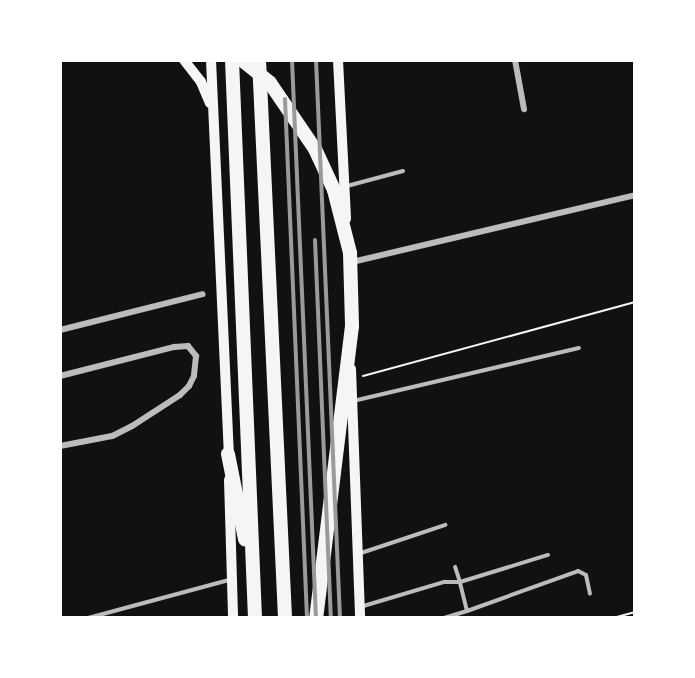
<!DOCTYPE html>
<style>
body{margin:0}
#map{position:relative;width:695px;height:678px;overflow:hidden;background:#111;font-family:Figtree,sans-serif}
div>[style]{position:absolute}
.path>*{height:2px;margin:-1px;padding:0 1px;transform-origin:1px;border-radius:1px;background:#f5f5f5}
.service>*{height:4px;margin:-2px;padding:0 2px;transform-origin:2px;border-radius:2px;background:#bcbcbc}
.minor>*{height:6px;margin:-3px;padding:0 3px;transform-origin:3px;border-radius:3px;background:#bcbcbc}
.secondary>*{height:10px;margin:-5px;padding:0 5px;transform-origin:5px;border-radius:5px;background:#f5f5f5}
.motorway>*{height:14px;margin:-7px;padding:0 7px;transform-origin:7px;border-radius:7px;background:#f5f5f5}
.rail>*{height:4px;margin:-2px;padding:0 2px;transform-origin:2px;border-radius:2px;background:#9a9a9a}
span{translate:-50% -50%;white-space:nowrap;text-align:center;line-height:1.15;-webkit-text-stroke:4.5px #fff;paint-order:stroke}
.frame{position:absolute;inset:0;border:62px solid #fff;pointer-events:none}
</style>
<div id="map">
<div class="path">
<div style="left:363px;top:376px;width:282px;rotate:-15.2deg"></div>
<div style="left:613px;top:618px;width:23px;rotate:-15deg"></div>
</div>
<div class="service">
<div style="left:347px;top:186px;width:58px;rotate:-15deg"></div>
<div style="left:353px;top:401px;width:232px;rotate:-13.2deg"></div>
<div style="left:361px;top:553px;width:89px;rotate:-18.4deg"></div>
<div style="left:360px;top:607px;width:88px;rotate:-16.6deg"></div>
<div style="left:444px;top:582px;width:16px"></div>
<div style="left:460px;top:582px;width:16px;rotate:-108deg"></div>
<div style="left:467px;top:611px;width:118px;rotate:-19.8deg"></div>
<div style="left:578px;top:571px;width:9px;rotate:27deg"></div>
<div style="left:586px;top:575px;width:19px;rotate:78deg"></div>
<div style="left:88px;top:618px;width:146px;rotate:-15.1deg"></div>
<div style="left:444px;top:618px;width:24px;rotate:-17deg"></div>
<div style="left:467px;top:611px;width:30px;rotate:-104deg"></div>
<div style="left:460px;top:582px;width:92px;rotate:-17.1deg"></div>
</div>
<div class="minor">
<div style="left:515px;top:60px;width:50px;rotate:79.6deg"></div>
<div style="left:352px;top:262px;width:291px;rotate:-13.3deg"></div>
<div style="left:60px;top:330px;width:147px;rotate:-14.1deg"></div>
<div style="left:60px;top:376px;width:118px;rotate:-14.3deg"></div>
<div style="left:174px;top:347px;width:14px;rotate:-4deg"></div>
<div style="left:188px;top:346px;width:13px;rotate:51deg"></div>
<div style="left:196px;top:356px;width:20px;rotate:96deg"></div>
<div style="left:194px;top:376px;width:11px;rotate:117deg"></div>
<div style="left:189px;top:386px;width:13px;rotate:135deg"></div>
<div style="left:180px;top:395px;width:57px;rotate:147.1deg"></div>
<div style="left:132px;top:426px;width:22px;rotate:153deg"></div>
<div style="left:112px;top:436px;width:53px;rotate:169.1deg"></div>
</div>
<div class="secondary">
<div style="left:184px;top:60px;width:28px;rotate:52deg"></div>
<div style="left:201px;top:82px;width:23px;rotate:67deg"></div>
<div style="left:211px;top:60px;width:401px;rotate:87.4deg"></div>
<div style="left:338px;top:60px;width:159px;rotate:87.1deg"></div>
<div style="left:351px;top:369px;width:249px;rotate:87.9deg"></div>
<div style="left:229px;top:480px;width:138px;rotate:88.3deg"></div>
</div>
<div class="motorway">
<div style="left:232px;top:60px;width:558px;rotate:87.64deg"></div>
<div style="left:242px;top:60px;width:36px;rotate:39deg"></div>
<div style="left:270px;top:83px;width:80px;rotate:55.7deg"></div>
<div style="left:315px;top:149px;width:45px;rotate:65.1deg"></div>
<div style="left:334px;top:190px;width:65px;rotate:75.7deg"></div>
<div style="left:350px;top:253px;width:73px;rotate:88.4deg"></div>
<div style="left:352px;top:326px;width:294px;rotate:97deg"></div>
<div style="left:259px;top:60px;width:559px;rotate:87.33deg"></div>
<div style="left:228px;top:454px;width:87px;rotate:78.7deg"></div>
</div>
<div class="rail">
<div style="left:292px;top:60px;width:559px;rotate:87.54deg"></div>
<div style="left:316px;top:60px;width:559px;rotate:87.54deg"></div>
<div style="left:285px;top:99px;width:519px;rotate:87.57deg"></div>
<div style="left:315px;top:240px;width:378px;rotate:87.6deg"></div>
</div>
<div class="frame"></div>
</div>
